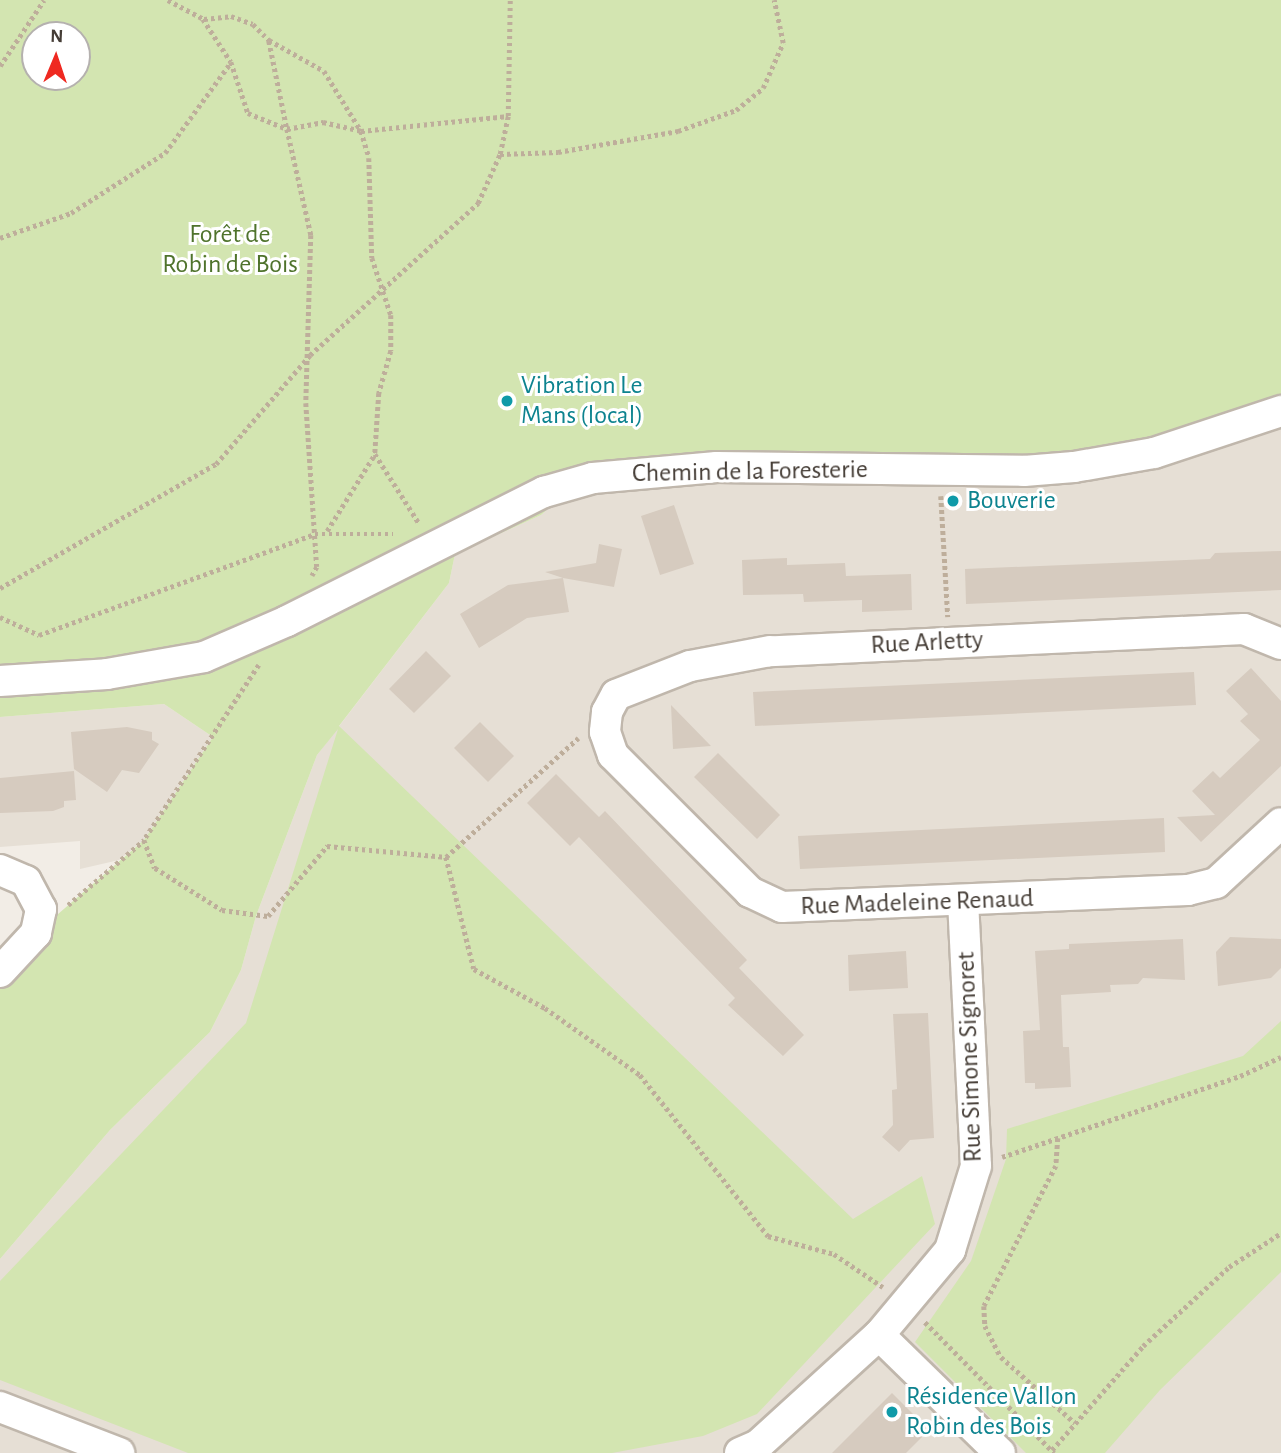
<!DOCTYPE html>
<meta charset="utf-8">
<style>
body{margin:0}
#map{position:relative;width:1281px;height:1453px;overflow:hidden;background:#f2ede6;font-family:"Alegreya Sans",sans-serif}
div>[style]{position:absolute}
.residential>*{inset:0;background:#e6dfd5}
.green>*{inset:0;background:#d3e5b1}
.building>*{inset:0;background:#d6cbbf}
.path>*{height:4.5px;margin-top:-2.25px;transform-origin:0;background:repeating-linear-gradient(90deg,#beae9b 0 3.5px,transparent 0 7px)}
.roads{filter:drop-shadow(2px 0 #c0b7ac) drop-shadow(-2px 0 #c0b7ac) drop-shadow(0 2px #c0b7ac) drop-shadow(0 -2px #c0b7ac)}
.minor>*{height:30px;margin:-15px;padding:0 15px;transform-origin:15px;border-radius:15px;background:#fff}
.dots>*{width:19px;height:19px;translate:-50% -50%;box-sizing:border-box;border:4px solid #fff;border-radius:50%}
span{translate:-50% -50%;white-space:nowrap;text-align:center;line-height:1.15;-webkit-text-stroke:6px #fff;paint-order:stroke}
.park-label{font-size:26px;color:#4f732c}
.culture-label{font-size:26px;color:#0d838f}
.left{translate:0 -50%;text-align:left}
.street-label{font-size:26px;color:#453d36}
.north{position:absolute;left:21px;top:21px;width:70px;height:70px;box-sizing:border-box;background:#fff;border:2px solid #b5b1af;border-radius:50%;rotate:2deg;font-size:19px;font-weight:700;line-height:28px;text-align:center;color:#453d36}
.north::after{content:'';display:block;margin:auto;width:24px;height:32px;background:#ef2921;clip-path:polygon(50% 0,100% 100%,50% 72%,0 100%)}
</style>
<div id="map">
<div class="residential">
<div style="clip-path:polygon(1281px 411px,1281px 1453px,0 1453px,0 1259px,110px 1130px,210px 1032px,241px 970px,256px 916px,317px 755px,449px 583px,455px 554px,541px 515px,577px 483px)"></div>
<div style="clip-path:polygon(164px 704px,213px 737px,144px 840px,119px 860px,80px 869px,80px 841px,0 847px,0 717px)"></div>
</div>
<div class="green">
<div style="clip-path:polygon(evenodd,0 0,1281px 0,1281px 411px,1154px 453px,577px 483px,541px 515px,455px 554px,449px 583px,339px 726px,853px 1219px,922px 1176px,935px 1224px,757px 1414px,703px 1436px,612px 1453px,188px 1453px,0 1380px,0 1281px,246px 1023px,338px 729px,317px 755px,256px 916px,241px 970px,210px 1032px,110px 1130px,0 1259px,0 972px,36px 933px,144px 840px,213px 737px,164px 704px,0 717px,0 0,35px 35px,77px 35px,77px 77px,35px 77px,35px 35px)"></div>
<div style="clip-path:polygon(1281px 1021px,1281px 1272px,1160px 1390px,1105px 1453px,1026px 1453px,915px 1342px,971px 1261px,1006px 1159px,1007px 1129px,1243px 1056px)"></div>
</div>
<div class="building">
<div style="clip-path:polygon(674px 505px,694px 564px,660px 575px,641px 516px)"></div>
<div style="clip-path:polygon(599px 544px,622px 549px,614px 587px,563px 578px,569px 612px,527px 618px,479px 648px,460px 614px,508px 585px,563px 578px,545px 572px,596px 563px)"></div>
<div style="clip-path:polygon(1281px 551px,1281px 590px,966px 604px,965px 569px,1210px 559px,1215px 553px)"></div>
<div style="clip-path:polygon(787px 558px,787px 565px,845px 563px,846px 576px,911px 574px,912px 610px,862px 612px,862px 600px,804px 602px,803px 594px,743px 595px,742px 560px)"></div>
<div style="clip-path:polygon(426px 651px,451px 676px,414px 713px,389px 689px)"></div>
<div style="clip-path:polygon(1251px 668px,1281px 701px,1281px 766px,1201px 842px,1177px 817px,1215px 815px,1192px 791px,1213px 771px,1220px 778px,1260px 740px,1240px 721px,1248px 714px,1226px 691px)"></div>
<div style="clip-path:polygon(1194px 672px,1196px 705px,755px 726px,753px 692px)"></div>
<div style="clip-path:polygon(671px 705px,711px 746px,673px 749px)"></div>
<div style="clip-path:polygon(480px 722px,514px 756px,488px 782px,454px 748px)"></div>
<div style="clip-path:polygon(127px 727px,152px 732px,152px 740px,159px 744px,139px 773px,122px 770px,107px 792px,74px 769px,71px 732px)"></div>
<div style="clip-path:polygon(718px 753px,780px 815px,757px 839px,694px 777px)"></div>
<div style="clip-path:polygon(74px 771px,76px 800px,64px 801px,64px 807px,53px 811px,0 813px,0 778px)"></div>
<div style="clip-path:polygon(556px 774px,599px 817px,605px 811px,747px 960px,739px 968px,804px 1035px,783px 1056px,728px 1005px,735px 998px,579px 837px,570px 846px,527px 803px)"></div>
<div style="clip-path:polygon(1164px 818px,1165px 852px,800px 869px,798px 836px)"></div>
<div style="clip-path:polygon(1230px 937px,1281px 939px,1281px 968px,1271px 978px,1218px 986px,1216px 952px)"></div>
<div style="clip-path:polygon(1183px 939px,1185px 980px,1143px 978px,1138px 984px,1110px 985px,1111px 992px,1061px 995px,1063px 1047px,1069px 1047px,1071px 1087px,1035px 1089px,1035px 1083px,1025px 1083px,1023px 1031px,1040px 1030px,1035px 951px,1069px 949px,1069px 944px)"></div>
<div style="clip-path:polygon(906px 951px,908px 988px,849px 991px,848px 955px)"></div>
<div style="clip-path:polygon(928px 1013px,934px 1138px,910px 1140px,899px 1152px,882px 1137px,893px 1125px,892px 1090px,897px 1089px,893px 1014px)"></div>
<div style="clip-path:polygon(892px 1393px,929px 1430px,906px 1453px,832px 1453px)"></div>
</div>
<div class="path">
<div style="left:168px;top:0;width:40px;rotate:28deg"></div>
<div style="left:203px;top:19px;width:51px;rotate:56.9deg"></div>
<div style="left:231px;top:62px;width:54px;rotate:71.6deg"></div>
<div style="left:248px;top:113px;width:42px;rotate:22.3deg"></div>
<div style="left:287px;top:129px;width:109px;rotate:77.2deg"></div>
<div style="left:311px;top:235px;width:168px;rotate:91.7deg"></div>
<div style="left:306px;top:403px;width:164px;rotate:86.2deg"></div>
<div style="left:317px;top:567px;width:10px;rotate:119deg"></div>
<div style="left:204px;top:19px;width:27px;rotate:-6deg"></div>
<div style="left:231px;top:16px;width:23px;rotate:20deg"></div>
<div style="left:253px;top:24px;width:23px;rotate:45deg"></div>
<div style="left:269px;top:40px;width:63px;rotate:29.4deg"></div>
<div style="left:324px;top:71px;width:70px;rotate:58.3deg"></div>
<div style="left:361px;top:131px;width:28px;rotate:73deg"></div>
<div style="left:369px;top:158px;width:100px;rotate:88.3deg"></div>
<div style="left:372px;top:258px;width:60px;rotate:71.6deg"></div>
<div style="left:391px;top:315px;width:36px;rotate:90deg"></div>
<div style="left:391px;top:351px;width:44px;rotate:105.9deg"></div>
<div style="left:379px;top:393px;width:61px;rotate:93.8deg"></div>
<div style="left:375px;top:454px;width:82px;rotate:57.5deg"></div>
<div style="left:269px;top:41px;width:90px;rotate:78.4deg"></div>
<div style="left:287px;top:129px;width:37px;rotate:-11deg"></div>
<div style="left:323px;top:122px;width:39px;rotate:13deg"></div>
<div style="left:361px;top:131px;width:148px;rotate:-5.8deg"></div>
<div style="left:0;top:66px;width:79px;rotate:-56.3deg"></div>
<div style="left:500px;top:154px;width:58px;rotate:-2deg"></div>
<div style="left:558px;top:152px;width:122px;rotate:-9.9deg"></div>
<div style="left:678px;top:131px;width:62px;rotate:-19.9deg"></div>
<div style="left:736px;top:110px;width:35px;rotate:-39deg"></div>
<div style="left:763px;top:88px;width:49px;rotate:-66deg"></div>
<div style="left:783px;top:43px;width:44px;rotate:-101.8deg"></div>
<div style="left:0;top:238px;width:75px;rotate:-19.4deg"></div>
<div style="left:71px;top:213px;width:112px;rotate:-32.6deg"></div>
<div style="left:165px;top:153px;width:112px;rotate:-54deg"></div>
<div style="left:941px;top:496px;width:121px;rotate:86.7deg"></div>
<div style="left:327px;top:531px;width:91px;rotate:-58.1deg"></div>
<div style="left:0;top:588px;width:249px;rotate:-29.9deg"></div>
<div style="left:216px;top:464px;width:144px;rotate:-49.2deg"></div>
<div style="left:310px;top:355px;width:227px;rotate:-42.1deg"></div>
<div style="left:478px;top:203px;width:54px;rotate:-65.8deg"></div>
<div style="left:500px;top:154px;width:39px;rotate:-78deg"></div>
<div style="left:508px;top:116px;width:116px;rotate:-89deg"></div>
<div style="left:0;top:617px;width:43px;rotate:24.8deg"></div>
<div style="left:39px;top:635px;width:294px;rotate:-20.1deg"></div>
<div style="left:315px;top:534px;width:78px"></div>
<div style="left:259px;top:665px;width:209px;rotate:123.3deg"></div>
<div style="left:144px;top:840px;width:30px;rotate:69deg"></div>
<div style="left:155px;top:868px;width:79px;rotate:32.1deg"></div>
<div style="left:222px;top:910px;width:46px;rotate:7.4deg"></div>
<div style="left:268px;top:916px;width:92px;rotate:-49.9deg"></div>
<div style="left:327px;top:846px;width:120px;rotate:5.3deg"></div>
<div style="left:446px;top:857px;width:115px;rotate:76deg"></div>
<div style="left:474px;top:969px;width:81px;rotate:28.8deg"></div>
<div style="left:545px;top:1008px;width:116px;rotate:35.2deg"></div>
<div style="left:640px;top:1075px;width:206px;rotate:51.5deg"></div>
<div style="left:768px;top:1236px;width:68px;rotate:15.3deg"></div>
<div style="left:834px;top:1254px;width:59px;rotate:34deg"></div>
<div style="left:446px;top:857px;width:178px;rotate:-42deg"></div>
<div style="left:68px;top:905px;width:100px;rotate:-40.5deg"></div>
<div style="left:1058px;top:1138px;width:28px;rotate:94deg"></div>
<div style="left:1056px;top:1166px;width:157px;rotate:117.2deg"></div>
<div style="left:984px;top:1306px;width:20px;rotate:87deg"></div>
<div style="left:985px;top:1326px;width:35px;rotate:63deg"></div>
<div style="left:1001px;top:1357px;width:99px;rotate:41.7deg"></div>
<div style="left:1002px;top:1157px;width:251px;rotate:-18.8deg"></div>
<div style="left:1240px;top:1076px;width:45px;rotate:-24.9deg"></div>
<div style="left:925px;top:1322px;width:184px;rotate:45.4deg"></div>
<div style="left:1052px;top:1450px;width:138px;rotate:-48.8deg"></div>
<div style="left:1143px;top:1346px;width:117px;rotate:-42.6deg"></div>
<div style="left:1229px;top:1267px;width:62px;rotate:-33.2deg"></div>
</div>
<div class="roads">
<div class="minor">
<div style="left:1281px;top:644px;width:40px;rotate:-158deg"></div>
<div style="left:1244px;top:629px;width:475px;rotate:177.3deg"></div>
<div style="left:770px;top:651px;width:81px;rotate:169.4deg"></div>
<div style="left:690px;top:666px;width:79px;rotate:158.6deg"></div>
<div style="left:616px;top:695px;width:19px;rotate:118deg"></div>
<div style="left:607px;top:712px;width:20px;rotate:96deg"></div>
<div style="left:605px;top:732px;width:24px;rotate:71deg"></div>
<div style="left:613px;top:755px;width:194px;rotate:45deg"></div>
<div style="left:750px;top:892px;width:35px;rotate:25deg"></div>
<div style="left:782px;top:907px;width:406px;rotate:-2.4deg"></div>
<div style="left:1188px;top:890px;width:29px;rotate:-14deg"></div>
<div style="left:1216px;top:883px;width:88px;rotate:-42.7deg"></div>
<div style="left:0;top:681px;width:107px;rotate:-3.7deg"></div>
<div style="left:107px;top:674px;width:98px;rotate:-9.9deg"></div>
<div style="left:204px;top:657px;width:90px;rotate:-23.4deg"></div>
<div style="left:287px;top:621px;width:288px;rotate:-26.7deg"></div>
<div style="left:544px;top:492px;width:51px;rotate:-15.9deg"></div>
<div style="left:593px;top:478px;width:124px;rotate:-5.1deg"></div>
<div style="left:717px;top:467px;width:307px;rotate:0.7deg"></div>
<div style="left:1024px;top:471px;width:50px;rotate:-4.6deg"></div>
<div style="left:1074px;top:467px;width:81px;rotate:-9.9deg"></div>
<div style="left:1154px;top:453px;width:134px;rotate:-18.3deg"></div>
<div style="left:0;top:870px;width:28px;rotate:23deg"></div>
<div style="left:26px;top:881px;width:32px;rotate:62deg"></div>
<div style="left:41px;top:909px;width:25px;rotate:102deg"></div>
<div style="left:36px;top:933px;width:53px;rotate:132.7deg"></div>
<div style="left:879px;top:1335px;width:169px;rotate:44.3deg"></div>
<div style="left:0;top:1407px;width:128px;rotate:21.1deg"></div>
<div style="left:740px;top:1453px;width:20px;rotate:-24deg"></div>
<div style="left:758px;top:1445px;width:164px;rotate:-42.3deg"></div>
<div style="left:879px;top:1335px;width:111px;rotate:-50.1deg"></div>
<div style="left:950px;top:1250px;width:88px;rotate:-72.8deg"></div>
<div style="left:976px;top:1166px;width:264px;rotate:-92.8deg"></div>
</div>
</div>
<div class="dots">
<div style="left:507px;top:401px;background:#0f9aa8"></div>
<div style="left:953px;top:501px;background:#0f9aa8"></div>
<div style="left:892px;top:1412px;background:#0f9aa8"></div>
</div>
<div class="park-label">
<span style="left:230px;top:250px">Forêt de<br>Robin de Bois</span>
</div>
<div class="culture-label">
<span class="left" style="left:521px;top:401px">Vibration Le<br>Mans (local)</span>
<span class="left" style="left:967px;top:501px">Bouverie</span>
<span class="left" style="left:906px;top:1412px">Résidence Vallon<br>Robin des Bois</span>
</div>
<div class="street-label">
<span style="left:750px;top:472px;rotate:-1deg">Chemin de la Foresterie</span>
<span style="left:927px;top:643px;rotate:-3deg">Rue Arletty</span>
<span style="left:917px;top:903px;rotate:-2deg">Rue Madeleine Renaud</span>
<span style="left:970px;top:1057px;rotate:-92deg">Rue Simone Signoret</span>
</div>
<div class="north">N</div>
</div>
